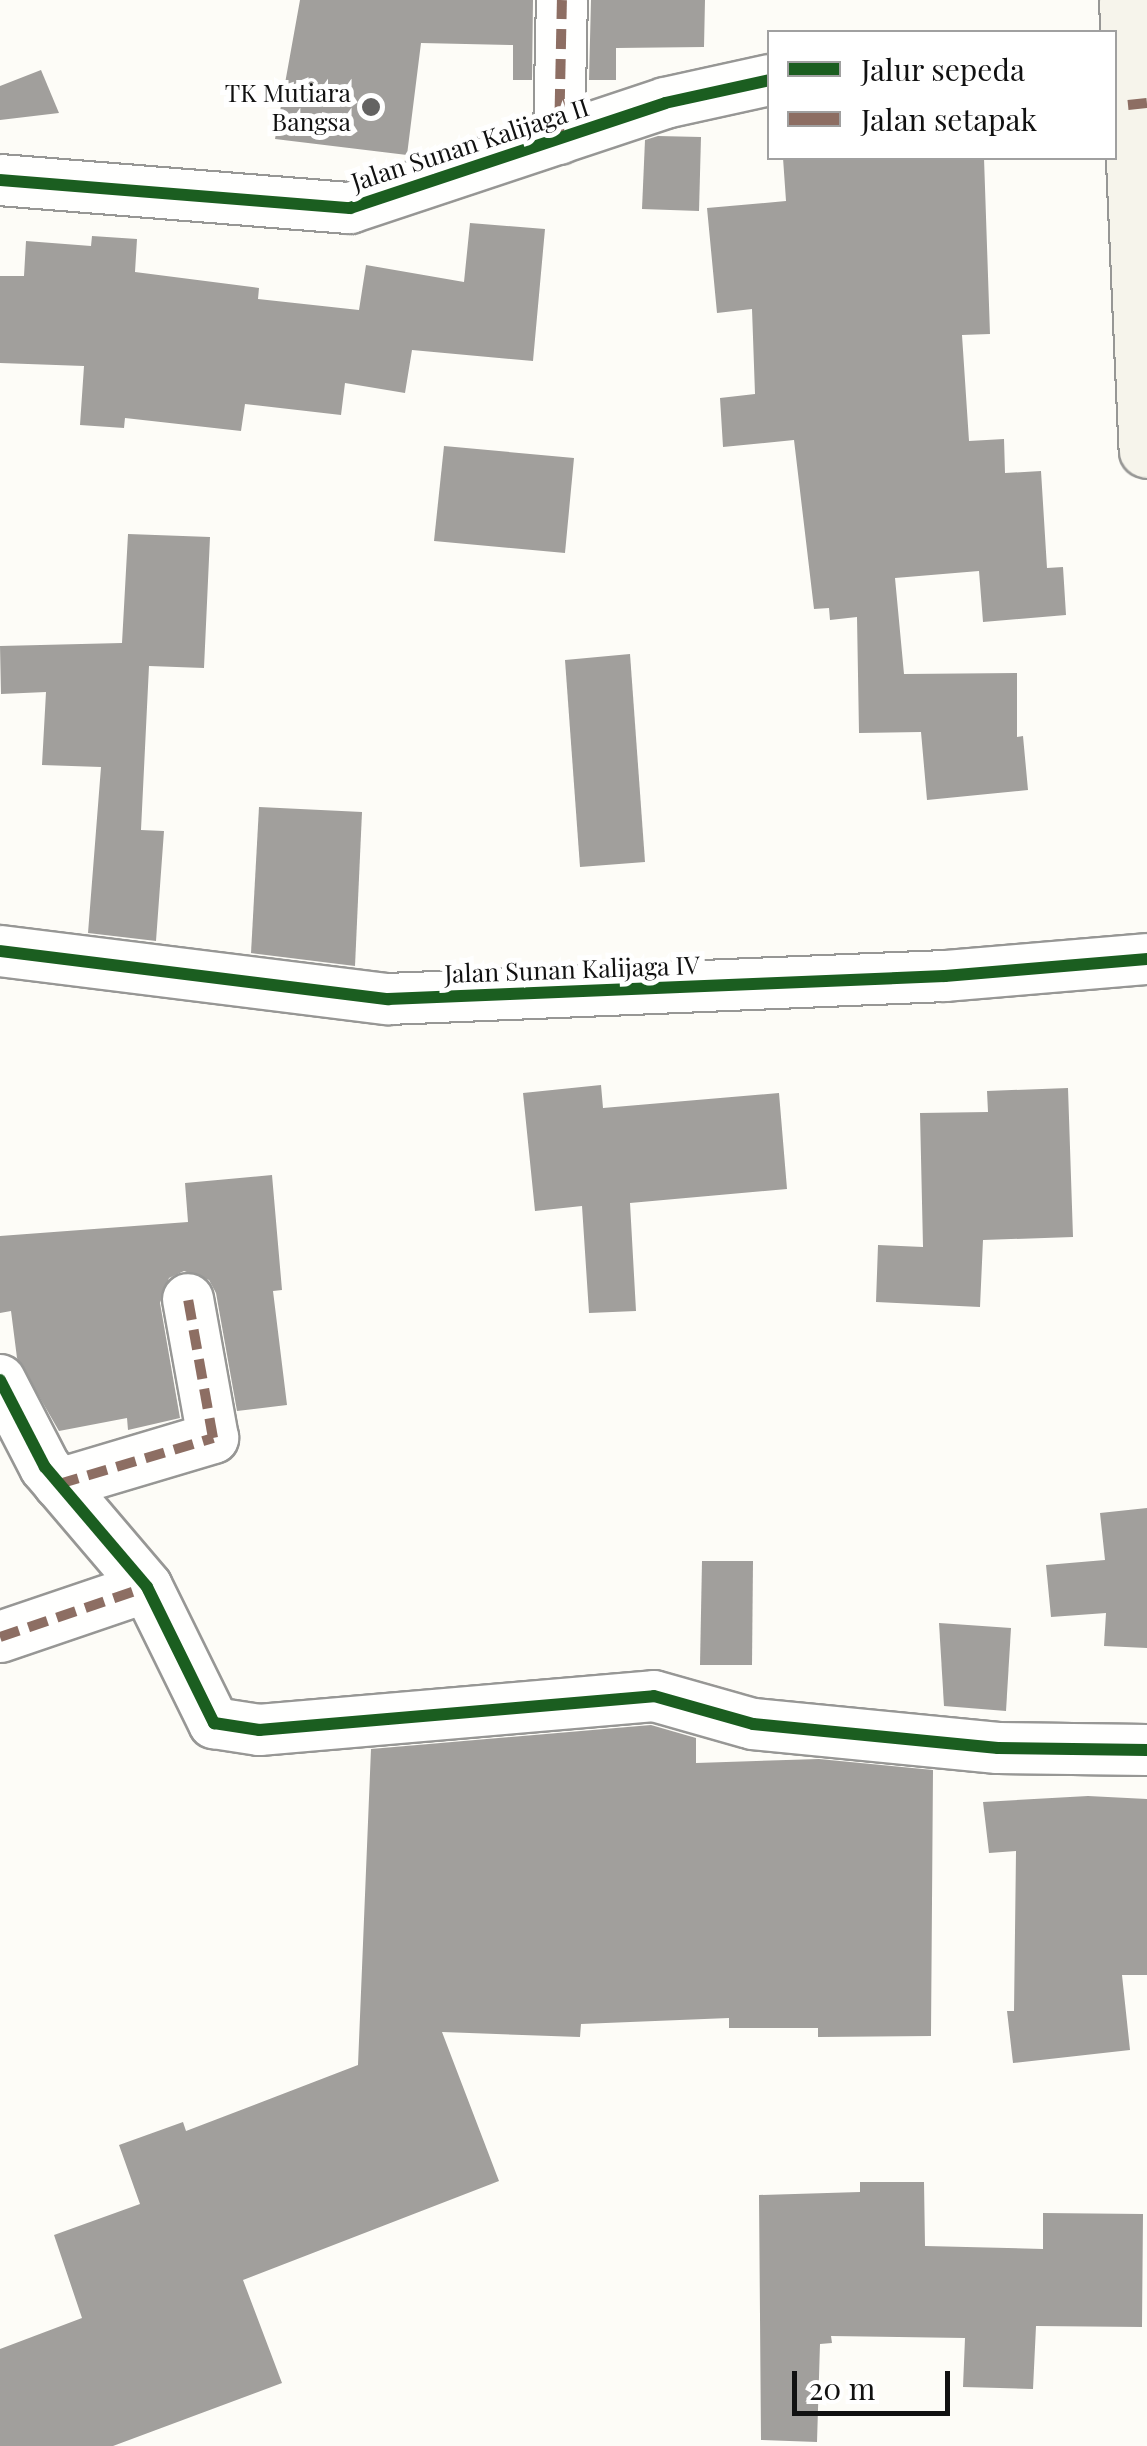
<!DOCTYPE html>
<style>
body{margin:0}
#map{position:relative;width:1147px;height:2446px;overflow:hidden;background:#fdfcf7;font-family:"Playfair Display",serif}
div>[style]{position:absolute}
.building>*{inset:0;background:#a19f9c}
.roads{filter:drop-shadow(2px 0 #979795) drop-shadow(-2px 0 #979795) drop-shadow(0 2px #979795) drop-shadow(0 -2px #979795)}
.street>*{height:50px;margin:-25px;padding:0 25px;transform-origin:25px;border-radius:25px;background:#fffffe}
.secondary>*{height:55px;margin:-27.5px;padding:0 27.5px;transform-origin:27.5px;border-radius:27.5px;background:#f6f4eb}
.quiet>*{height:10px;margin-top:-5px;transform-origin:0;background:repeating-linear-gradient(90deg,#8d6e63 0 20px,transparent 0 30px)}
.cycleway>*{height:12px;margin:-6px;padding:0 6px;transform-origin:6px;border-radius:6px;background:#1b5e20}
.dots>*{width:28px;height:28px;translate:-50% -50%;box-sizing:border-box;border:5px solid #fff;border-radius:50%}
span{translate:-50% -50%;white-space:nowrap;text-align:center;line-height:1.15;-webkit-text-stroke:10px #fff;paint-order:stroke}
.poi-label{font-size:25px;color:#111}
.right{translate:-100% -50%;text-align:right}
.street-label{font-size:25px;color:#111}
.legend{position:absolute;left:767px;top:30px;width:350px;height:130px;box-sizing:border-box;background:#fff;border:2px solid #a0a0a0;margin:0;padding:12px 18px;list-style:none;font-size:30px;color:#111}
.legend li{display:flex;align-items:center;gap:20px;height:50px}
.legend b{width:50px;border:2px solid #a0a0a0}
.scale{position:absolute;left:792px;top:2371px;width:158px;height:45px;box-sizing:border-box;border:5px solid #111;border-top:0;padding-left:12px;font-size:30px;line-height:35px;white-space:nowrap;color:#111;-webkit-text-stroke:8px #fff;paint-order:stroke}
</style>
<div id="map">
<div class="building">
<div style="clip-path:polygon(300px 0,533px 0,532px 80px,513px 80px,513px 45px,421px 43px,407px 155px,275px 139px)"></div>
<div style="clip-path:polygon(591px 0,705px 0,704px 47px,616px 48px,616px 80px,589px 80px)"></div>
<div style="clip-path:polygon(41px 70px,59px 113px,0 120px,0 86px)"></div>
<div style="clip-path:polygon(658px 136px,701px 137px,699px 211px,642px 209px,645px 140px)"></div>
<div style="clip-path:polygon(783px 158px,984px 158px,990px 334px,962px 335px,969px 441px,1004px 439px,1005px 473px,1041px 471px,1047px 568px,1063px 567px,1066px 615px,983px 622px,979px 571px,895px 578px,904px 674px,1017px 673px,1017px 737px,1023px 736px,1028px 790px,927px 800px,921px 732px,859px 733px,857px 617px,830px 620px,829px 608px,814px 609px,794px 440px,723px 447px,720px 398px,755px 394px,752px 309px,717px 313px,707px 208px,786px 201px)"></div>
<div style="clip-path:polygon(470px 223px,545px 229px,533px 361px,412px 350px,405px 393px,345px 383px,341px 415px,245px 404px,241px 431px,125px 418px,124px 428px,80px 425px,84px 366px,0 363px,0 276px,24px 276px,26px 241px,91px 246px,92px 236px,137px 239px,135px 272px,259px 288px,258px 299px,359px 310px,366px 265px,464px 282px)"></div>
<div style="clip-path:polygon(444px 446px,574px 458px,565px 553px,434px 541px)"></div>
<div style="clip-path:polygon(128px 534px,210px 537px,204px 668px,149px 666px,141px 830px,164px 831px,156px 941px,88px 933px,101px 767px,42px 765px,46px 692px,1px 694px,0 646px,122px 643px)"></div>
<div style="clip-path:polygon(630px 654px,645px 862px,580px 867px,565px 660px)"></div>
<div style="clip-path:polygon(259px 807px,362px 812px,355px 966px,251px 953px)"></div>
<div style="clip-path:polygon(601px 1085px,603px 1108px,779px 1093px,787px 1189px,630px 1203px,636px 1311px,589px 1313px,582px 1206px,535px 1211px,523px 1093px)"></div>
<div style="clip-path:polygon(1068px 1088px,1073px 1237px,983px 1240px,980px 1307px,876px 1302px,878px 1245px,923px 1247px,920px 1113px,988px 1112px,987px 1091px)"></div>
<div style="clip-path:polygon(272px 1175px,282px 1290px,273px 1291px,287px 1405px,237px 1411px,216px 1293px,209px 1280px,184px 1271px,169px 1278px,160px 1303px,180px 1418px,128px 1430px,127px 1418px,59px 1431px,17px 1358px,11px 1311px,0 1313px,0 1236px,188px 1222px,185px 1183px)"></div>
<div style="clip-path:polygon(1147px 1508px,1147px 1648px,1104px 1646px,1106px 1613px,1051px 1617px,1046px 1565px,1105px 1560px,1100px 1513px)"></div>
<div style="clip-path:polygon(702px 1561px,753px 1561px,752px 1665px,700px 1665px)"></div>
<div style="clip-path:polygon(939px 1623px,1011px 1628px,1006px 1711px,944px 1706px)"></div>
<div style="clip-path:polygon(651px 1725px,696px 1738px,696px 1763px,819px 1759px,933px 1770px,931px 2036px,818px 2037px,818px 2028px,729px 2028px,729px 2018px,581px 2024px,580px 2037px,442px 2032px,499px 2181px,243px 2280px,282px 2383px,113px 2446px,0 2446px,0 2349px,82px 2318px,54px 2235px,140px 2204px,119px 2145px,183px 2122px,186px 2131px,358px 2065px,371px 1749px)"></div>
<div style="clip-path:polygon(1088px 1796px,1147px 1799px,1147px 1975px,1122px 1975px,1130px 2050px,1013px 2063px,1007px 2011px,1014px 2011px,1016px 1851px,989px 1853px,983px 1802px)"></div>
<div style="clip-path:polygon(860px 2182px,924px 2182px,925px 2246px,1043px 2249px,1043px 2213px,1143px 2214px,1142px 2327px,1036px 2326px,1033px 2389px,963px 2387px,965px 2338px,831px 2336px,832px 2343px,820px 2344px,817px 2442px,761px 2440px,759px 2195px,860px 2192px)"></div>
</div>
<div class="roads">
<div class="street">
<div style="left:559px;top:139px;width:139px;rotate:-88.8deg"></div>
<div style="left:0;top:180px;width:351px;rotate:4.6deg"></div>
<div style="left:350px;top:208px;width:332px;rotate:-18.4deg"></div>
<div style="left:665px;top:103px;width:107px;rotate:-12.4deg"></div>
<div style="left:0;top:951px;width:391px;rotate:7.1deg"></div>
<div style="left:388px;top:999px;width:557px;rotate:-2.36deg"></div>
<div style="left:945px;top:976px;width:203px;rotate:-4.8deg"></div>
<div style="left:0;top:1380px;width:98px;rotate:62.7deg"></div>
<div style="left:45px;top:1467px;width:157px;rotate:49.6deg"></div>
<div style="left:147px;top:1587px;width:152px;rotate:63.8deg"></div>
<div style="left:214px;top:1723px;width:46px;rotate:8.8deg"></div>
<div style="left:259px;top:1730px;width:396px;rotate:-4.9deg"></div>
<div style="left:654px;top:1696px;width:103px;rotate:15.8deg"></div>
<div style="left:753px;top:1724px;width:246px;rotate:5.6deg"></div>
<div style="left:998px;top:1748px;width:149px;rotate:0.8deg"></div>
<div style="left:59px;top:1484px;width:161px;rotate:-16.6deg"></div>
<div style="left:213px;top:1438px;width:141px;rotate:-100.2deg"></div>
<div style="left:0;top:1637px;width:155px;rotate:-18.8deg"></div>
</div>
<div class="secondary">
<div style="left:1127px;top:0;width:450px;rotate:87.5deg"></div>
</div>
</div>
<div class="quiet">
<div style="left:1128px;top:105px;width:19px;rotate:-6deg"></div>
<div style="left:559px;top:139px;width:139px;rotate:-88.8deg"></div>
<div style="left:59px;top:1484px;width:161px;rotate:-16.6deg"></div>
<div style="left:213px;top:1438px;width:141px;rotate:-100.2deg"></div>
<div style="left:0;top:1637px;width:155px;rotate:-18.8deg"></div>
</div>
<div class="cycleway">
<div style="left:0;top:180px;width:351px;rotate:4.6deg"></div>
<div style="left:350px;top:208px;width:332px;rotate:-18.4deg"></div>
<div style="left:665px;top:103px;width:107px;rotate:-12.4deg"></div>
<div style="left:0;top:951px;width:391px;rotate:7.1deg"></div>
<div style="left:388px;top:999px;width:557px;rotate:-2.36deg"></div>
<div style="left:945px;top:976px;width:203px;rotate:-4.8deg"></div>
<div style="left:0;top:1380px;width:98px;rotate:62.7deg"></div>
<div style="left:45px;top:1467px;width:157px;rotate:49.6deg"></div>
<div style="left:147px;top:1587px;width:152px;rotate:63.8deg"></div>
<div style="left:214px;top:1723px;width:46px;rotate:8.8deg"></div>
<div style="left:259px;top:1730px;width:396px;rotate:-4.9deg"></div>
<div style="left:654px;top:1696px;width:103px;rotate:15.8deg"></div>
<div style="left:753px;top:1724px;width:246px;rotate:5.6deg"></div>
<div style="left:998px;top:1748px;width:149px;rotate:0.8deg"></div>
</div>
<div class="dots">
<div style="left:371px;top:107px;background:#646362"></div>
</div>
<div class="poi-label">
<span class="right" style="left:351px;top:107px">TK Mutiara<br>Bangsa</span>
</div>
<div class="street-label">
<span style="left:470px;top:144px;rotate:-18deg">Jalan Sunan Kalijaga II</span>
<span style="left:572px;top:969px;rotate:-2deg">Jalan Sunan Kalijaga IV</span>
</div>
<ul class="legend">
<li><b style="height:12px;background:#1b5e20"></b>Jalur sepeda</li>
<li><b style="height:12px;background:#8d6e63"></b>Jalan setapak</li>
</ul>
<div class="scale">20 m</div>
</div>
